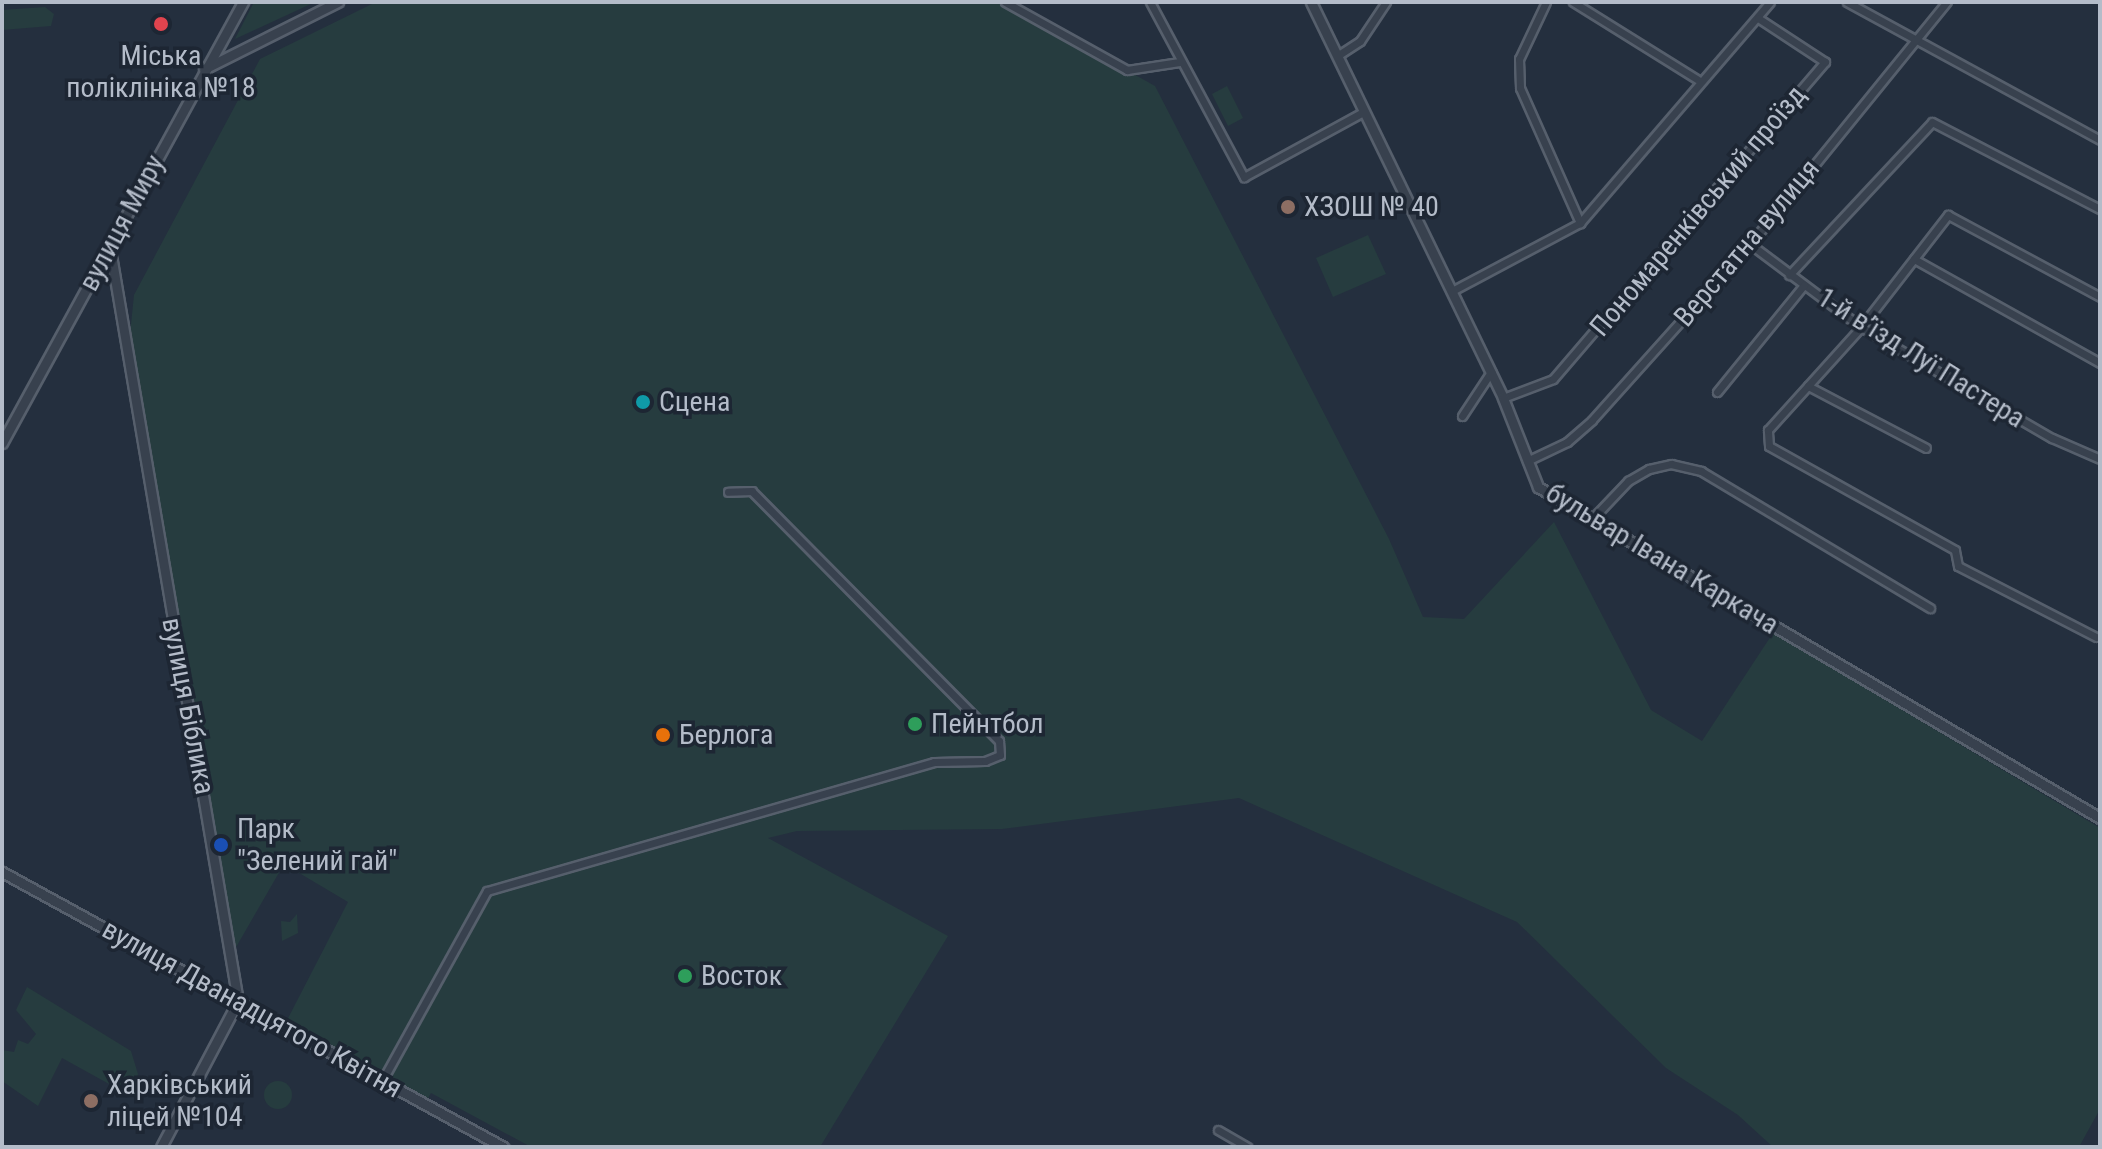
<!DOCTYPE html>
<meta charset="utf-8">
<style>
body{margin:0}
#map{position:relative;width:2102px;height:1149px;overflow:hidden;background:#242f3e;font-family:"Roboto Condensed",sans-serif}
div>[style]{position:absolute}
.green>*{inset:0;background:#263c3f}
.round{border-radius:50%}
.roads{filter:drop-shadow(2px 0 #565f6c) drop-shadow(-2px 0 #565f6c) drop-shadow(0 2px #565f6c) drop-shadow(0 -2px #565f6c)}
.minor>*{height:7px;margin:-3.5px;padding:0 3.5px;transform-origin:3.5px;border-radius:3.5px;background:#38414e}
.tertiary>*{height:9px;margin:-4.5px;padding:0 4.5px;transform-origin:4.5px;border-radius:4.5px;background:#38414e}
.dots>*{width:22px;height:22px;translate:-50% -50%;box-sizing:border-box;border:4px solid #1d2633;border-radius:50%}
span{translate:-50% -50%;white-space:nowrap;text-align:center;line-height:1.15;-webkit-text-stroke:7px #1d2633;paint-order:stroke}
.poi-label{font-size:28px;color:#b4bcc9}
.left{translate:0 -50%;text-align:left}
.street-label{font-size:28px;color:#b4bcc9}
.frame{position:absolute;inset:0;border:4px solid #b4bcc9;pointer-events:none}
</style>
<div id="map">
<div class="green">
<div style="clip-path:polygon(254px 2px,313px 2px,313px 3px,235px 39px)"></div>
<div style="clip-path:polygon(376px 2px,1005px 2px,1155px 86px,1389px 539px,1423px 617px,1464px 619px,1554px 522px,1651px 710px,1702px 741px,1773px 633px,2100px 828px,2100px 1109px,2079px 1147px,1773px 1147px,1738px 1115px,1666px 1068px,1517px 922px,1239px 798px,1002px 829px,797px 831px,768px 838px,948px 936px,820px 1147px,531px 1147px,431px 1093px,424px 1105px,284px 1026px,348px 902px,284px 864px,235px 949px,129px 344px,134px 295px,260px 59px)"></div>
<div style="clip-path:polygon(45px 7px,54px 14px,51px 26px,2px 30px,2px 10px)"></div>
<div style="clip-path:polygon(1227px 86px,1243px 118px,1228px 126px,1212px 94px)"></div>
<div style="clip-path:polygon(1368px 235px,1386px 274px,1333px 297px,1316px 258px)"></div>
<div style="clip-path:polygon(297px 914px,298px 933px,282px 941px,281px 921px,290px 922px)"></div>
<div style="clip-path:polygon(27px 987px,131px 1051px,138px 1074px,134px 1091px,129px 1095px,62px 1058px,38px 1106px,2px 1081px,2px 1050px,14px 1052px,18px 1040px,28px 1044px,36px 1034px,16px 1010px)"></div>
<div class="round" style="left:264px;top:1081px;width:28px;height:28px"></div>
</div>
<div class="roads">
<div class="minor">
<div style="left:1005px;top:2px;width:140px;rotate:29.1deg"></div>
<div style="left:1127px;top:70px;width:53px;rotate:-8.7deg"></div>
<div style="left:1150px;top:2px;width:199px;rotate:61.8deg"></div>
<div style="left:1244px;top:177px;width:136px;rotate:-28.6deg"></div>
<div style="left:1546px;top:2px;width:63px;rotate:115.3deg"></div>
<div style="left:1519px;top:59px;width:29px;rotate:88deg"></div>
<div style="left:1520px;top:88px;width:148px;rotate:66deg"></div>
<div style="left:1573px;top:2px;width:150px;rotate:31.9deg"></div>
<div style="left:1847px;top:2px;width:288px;rotate:28.6deg"></div>
<div style="left:1337px;top:56px;width:27px;rotate:-33deg"></div>
<div style="left:1360px;top:41px;width:47px;rotate:-56.3deg"></div>
<div style="left:1750px;top:244px;width:139px;rotate:36.8deg"></div>
<div style="left:1861px;top:327px;width:221px;rotate:30.2deg"></div>
<div style="left:2052px;top:438px;width:52px;rotate:23.6deg"></div>
<div style="left:1914px;top:259px;width:213px;rotate:29.2deg"></div>
<div style="left:1789px;top:275px;width:209px;rotate:-46.9deg"></div>
<div style="left:1932px;top:122px;width:189px;rotate:27.4deg"></div>
<div style="left:1452px;top:291px;width:145px;rotate:-28deg"></div>
<div style="left:1580px;top:223px;width:291px;rotate:-49.3deg"></div>
<div style="left:1808px;top:386px;width:133px;rotate:27.7deg"></div>
<div style="left:1717px;top:392px;width:138px;rotate:-50.9deg"></div>
<div style="left:1503px;top:398px;width:53px;rotate:-20.8deg"></div>
<div style="left:1553px;top:379px;width:418px;rotate:-49.4deg"></div>
<div style="left:1825px;top:62px;width:80px;rotate:-146.7deg"></div>
<div style="left:1462px;top:416px;width:53px;rotate:-56.6deg"></div>
<div style="left:1527px;top:461px;width:44px;rotate:-25.4deg"></div>
<div style="left:1567px;top:442px;width:33px;rotate:-41deg"></div>
<div style="left:1592px;top:420px;width:237px;rotate:-48.1deg"></div>
<div style="left:1750px;top:244px;width:312px;rotate:-50.9deg"></div>
<div style="left:1591px;top:520px;width:54px;rotate:-46.5deg"></div>
<div style="left:1628px;top:481px;width:24px;rotate:-30deg"></div>
<div style="left:1649px;top:469px;width:23px;rotate:-13deg"></div>
<div style="left:1671px;top:464px;width:31px;rotate:13deg"></div>
<div style="left:1701px;top:471px;width:267px;rotate:30.9deg"></div>
<div style="left:2096px;top:637px;width:155px;rotate:-152.8deg"></div>
<div style="left:1958px;top:566px;width:16px;rotate:-101deg"></div>
<div style="left:1955px;top:550px;width:213px;rotate:-150.8deg"></div>
<div style="left:1769px;top:446px;width:16px;rotate:-94deg"></div>
<div style="left:1768px;top:430px;width:139px;rotate:-47.9deg"></div>
<div style="left:1861px;top:327px;width:142px;rotate:-52.2deg"></div>
<div style="left:1948px;top:215px;width:173px;rotate:28.3deg"></div>
<div style="left:382px;top:1081px;width:217px;rotate:-61.1deg"></div>
<div style="left:487px;top:891px;width:465px;rotate:-16.1deg"></div>
<div style="left:934px;top:762px;width:51px;rotate:-1.1deg"></div>
<div style="left:985px;top:761px;width:16px;rotate:-22deg"></div>
<div style="left:1000px;top:755px;width:14px;rotate:-94deg"></div>
<div style="left:999px;top:741px;width:351px;rotate:-134.7deg"></div>
<div style="left:752px;top:491px;width:24px;rotate:178deg"></div>
<div style="left:1218px;top:1130px;width:34px;rotate:30deg"></div>
</div>
<div class="tertiary">
<div style="left:1311px;top:2px;width:440px;rotate:64.1deg"></div>
<div style="left:1503px;top:398px;width:96px;rotate:68.5deg"></div>
<div style="left:1538px;top:487px;width:652px;rotate:30.5deg"></div>
<div style="left:204px;top:69px;width:150px;rotate:-26.6deg"></div>
<div style="left:110px;top:249px;width:763px;rotate:80.34deg"></div>
<div style="left:238px;top:1001px;width:165px;rotate:117.8deg"></div>
<div style="left:2px;top:443px;width:503px;rotate:-61.34deg"></div>
<div style="left:2px;top:872px;width:572px;rotate:28.76deg"></div>
</div>
</div>
<div class="dots">
<div style="left:161px;top:24px;background:#e0444e"></div>
<div style="left:1288px;top:207px;background:#8d6e63"></div>
<div style="left:643px;top:402px;background:#0f9aa8"></div>
<div style="left:915px;top:724px;background:#2e9e5b"></div>
<div style="left:663px;top:735px;background:#e8710a"></div>
<div style="left:221px;top:845px;background:#1a4fb4"></div>
<div style="left:685px;top:976px;background:#2e9e5b"></div>
<div style="left:91px;top:1101px;background:#8d6e63"></div>
</div>
<div class="poi-label">
<span style="left:161px;top:72px">Міська<br>поліклініка №18</span>
<span class="left" style="left:1304px;top:207px">ХЗОШ № 40</span>
<span class="left" style="left:659px;top:402px">Сцена</span>
<span class="left" style="left:931px;top:724px">Пейнтбол</span>
<span class="left" style="left:679px;top:735px">Берлога</span>
<span class="left" style="left:237px;top:845px">Парк<br>"Зелений гай"</span>
<span class="left" style="left:701px;top:976px">Восток</span>
<span class="left" style="left:107px;top:1101px">Харківський<br>ліцей №104</span>
</div>
<div class="street-label">
<span style="left:1698px;top:211px;rotate:-50deg">Пономаренківський проїзд</span>
<span style="left:122px;top:223px;rotate:-62deg">вулиця Миру</span>
<span style="left:1747px;top:243px;rotate:-50deg">Верстатна вулиця</span>
<span style="left:1921px;top:358px;rotate:32deg">1-й в’їзд Луї Пастера</span>
<span style="left:1662px;top:559px;rotate:31deg">бульвар Івана Каркача</span>
<span style="left:188px;top:706px;rotate:79deg">вулиця Біблика</span>
<span style="left:252px;top:1009px;rotate:29deg">вулиця Дванадцятого Квітня</span>
</div>
<div class="frame"></div>
</div>
